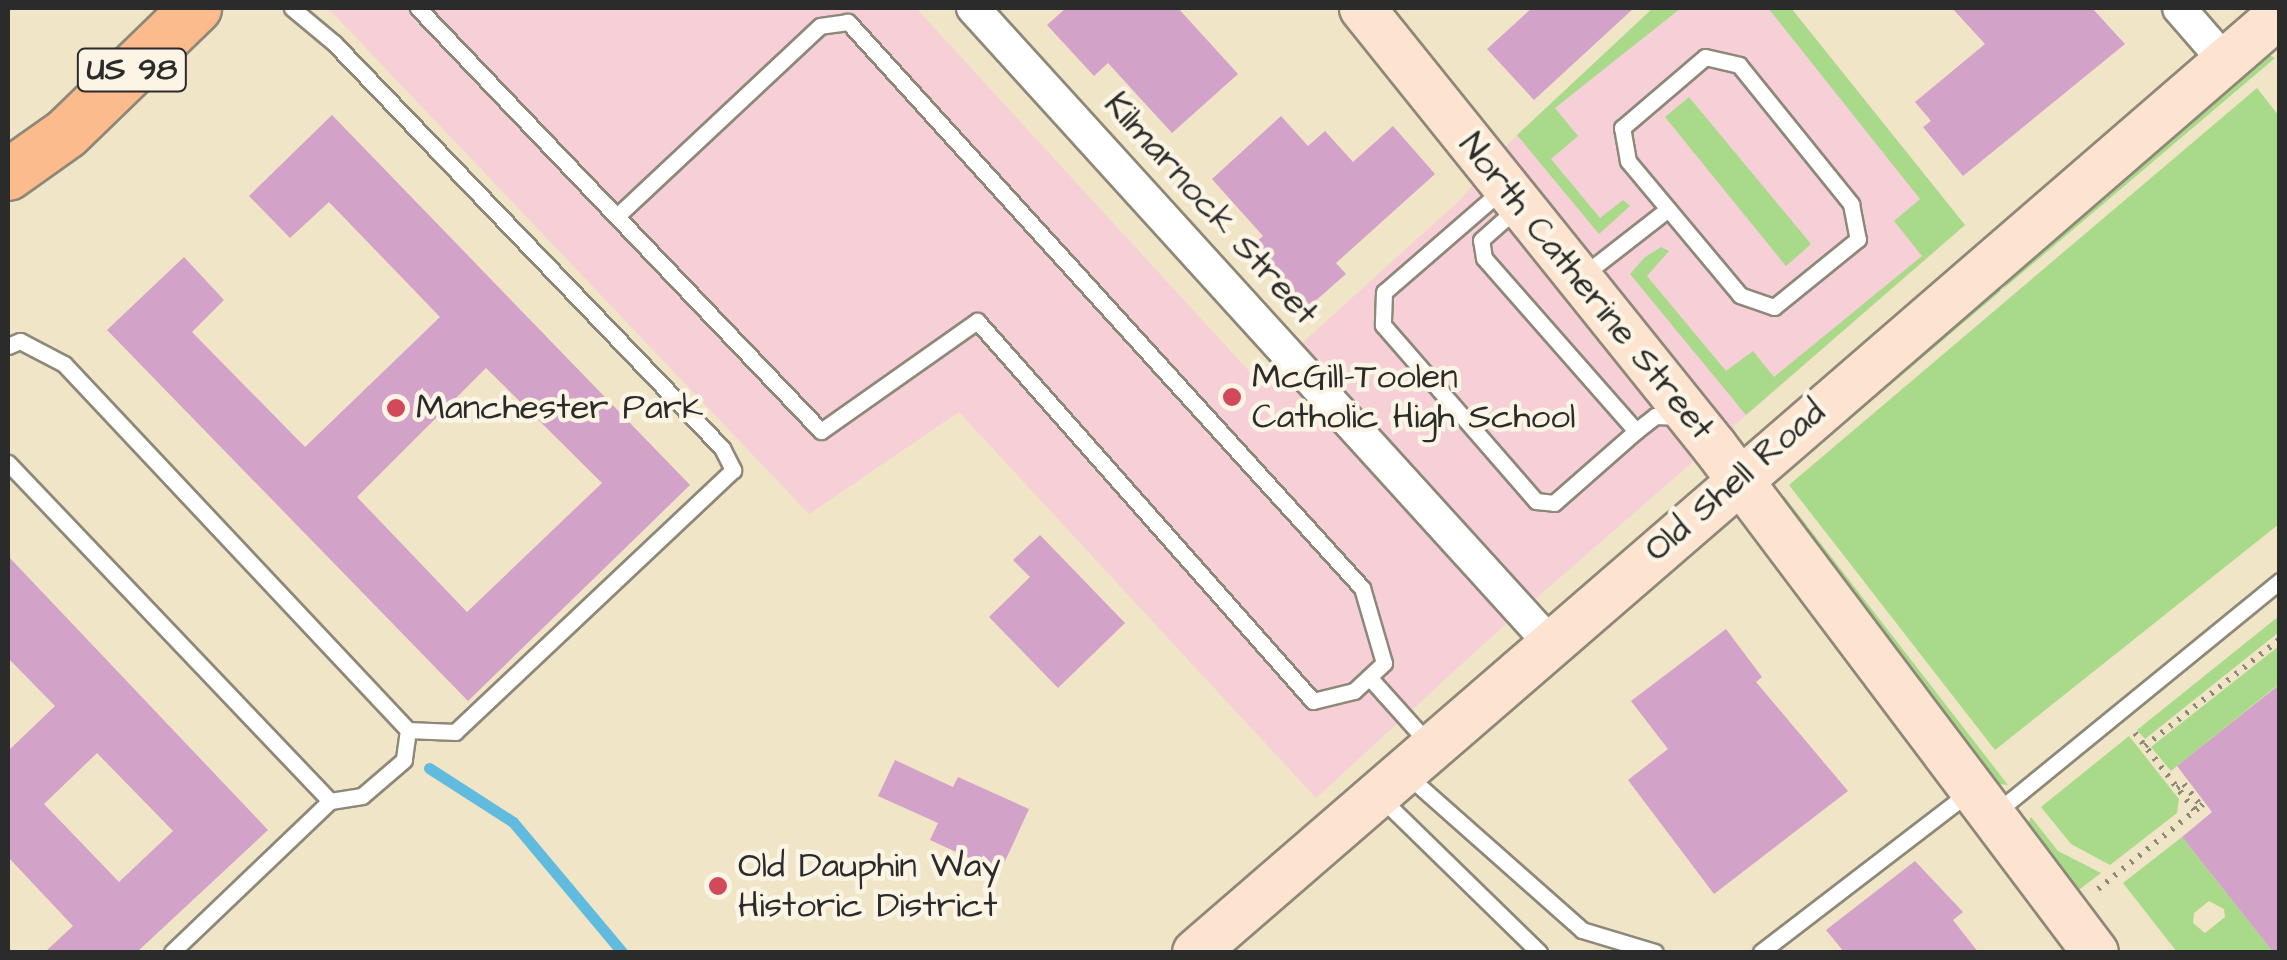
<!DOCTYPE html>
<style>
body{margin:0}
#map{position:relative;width:2287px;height:960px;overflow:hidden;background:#f0e5c7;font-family:"Architects Daughter",sans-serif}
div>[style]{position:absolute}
.built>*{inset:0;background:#f6cfd7}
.green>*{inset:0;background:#a8da89}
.stream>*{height:11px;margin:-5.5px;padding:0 5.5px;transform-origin:5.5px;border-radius:5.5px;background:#61bbde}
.building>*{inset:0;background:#d3a2c8}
.path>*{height:6px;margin-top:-3px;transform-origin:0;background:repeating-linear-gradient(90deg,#8e8879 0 2.5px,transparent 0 10.5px)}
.roads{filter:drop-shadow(2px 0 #8e8879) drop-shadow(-2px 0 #8e8879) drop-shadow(0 2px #8e8879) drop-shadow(0 -2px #8e8879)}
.lane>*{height:15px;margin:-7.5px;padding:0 7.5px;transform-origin:7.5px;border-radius:7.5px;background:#fff}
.street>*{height:32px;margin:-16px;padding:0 16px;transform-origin:16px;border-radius:16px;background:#fff}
.secondary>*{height:45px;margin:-22.5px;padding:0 22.5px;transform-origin:22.5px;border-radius:22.5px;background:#fde4d1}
.primary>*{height:50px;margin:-25px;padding:0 25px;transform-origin:25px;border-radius:25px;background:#fbbb8d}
.dots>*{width:28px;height:28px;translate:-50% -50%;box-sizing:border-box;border:5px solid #fcf5e5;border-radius:50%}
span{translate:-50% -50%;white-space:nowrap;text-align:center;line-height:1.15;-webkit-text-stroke:9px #fcf5e5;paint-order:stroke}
.shield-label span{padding:2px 8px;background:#fcf5e5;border:2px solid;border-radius:8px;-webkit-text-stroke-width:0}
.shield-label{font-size:32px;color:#2b2b2b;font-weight:700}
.street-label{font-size:35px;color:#2b2b2b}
.poi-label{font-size:35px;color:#2b2b2b}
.left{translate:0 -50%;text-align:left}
.frame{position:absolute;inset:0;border:10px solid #2b2b2b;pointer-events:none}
</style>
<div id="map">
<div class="built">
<div style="clip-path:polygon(328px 8px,916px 8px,1259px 382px,1459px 201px,1509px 143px,1653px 8px,1791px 8px,1965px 225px,1488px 640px,1316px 798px,959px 412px,809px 514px)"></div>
</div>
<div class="green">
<div style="clip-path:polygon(1653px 8px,1681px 8px,1555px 108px,1578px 136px,1551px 159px,1600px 218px,1623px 200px,1630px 206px,1599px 234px,1517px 135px)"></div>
<div style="clip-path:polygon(1768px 8px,1791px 8px,1965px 225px,1746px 415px,1630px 274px,1645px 257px,1661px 247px,1669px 251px,1647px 276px,1726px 371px,1753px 351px,1774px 377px,1922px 256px,1894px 221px,1920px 199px)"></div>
<div style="clip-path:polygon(2267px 54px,2275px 58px,1809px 454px,1804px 448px,1994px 285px,2001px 291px,2006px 285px,2001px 279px)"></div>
<div style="clip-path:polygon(2257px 88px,2279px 116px,2279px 524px,1995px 750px,1789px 485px)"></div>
<div style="clip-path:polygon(1689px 97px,1811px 244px,1786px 266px,1665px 117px)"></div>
<div style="clip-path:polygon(1784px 496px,2008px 785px,1993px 783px,1775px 499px)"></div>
<div style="clip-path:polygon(2279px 616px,2279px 632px,2145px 739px,2137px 730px)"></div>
<div style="clip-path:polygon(2279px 646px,2279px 684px,2171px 771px,2151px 747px)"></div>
<div style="clip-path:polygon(2129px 736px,2179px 799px,2177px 813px,2110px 865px,2071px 844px,2041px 807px)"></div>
<div style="clip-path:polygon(2031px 817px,2058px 851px,2101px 873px,2076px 892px,2026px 828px)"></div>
<div style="clip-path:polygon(evenodd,2182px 837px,2273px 952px,2177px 952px,2123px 883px,2182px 837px,2209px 901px,2224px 909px,2225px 917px,2205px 933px,2193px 923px,2194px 913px,2209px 901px)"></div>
</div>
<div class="stream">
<div style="left:429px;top:768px;width:100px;rotate:32.7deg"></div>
<div style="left:513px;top:822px;width:170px;rotate:50deg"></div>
</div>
<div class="building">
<div style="clip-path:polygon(1066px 8px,1178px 8px,1238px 74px,1172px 133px,1108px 63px,1094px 76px,1047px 25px)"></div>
<div style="clip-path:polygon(1532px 8px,1634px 8px,1534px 100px,1487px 49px)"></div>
<div style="clip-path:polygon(1952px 8px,2092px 8px,2125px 44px,1963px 176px,1923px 127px,1931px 121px,1915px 102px,1985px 44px)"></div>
<div style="clip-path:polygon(evenodd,332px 115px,690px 485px,468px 701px,107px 330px,184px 257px,224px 300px,192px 332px,305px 447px,440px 317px,329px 202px,290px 238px,249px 196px,332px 115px,486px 368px,602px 483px,467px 612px,357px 497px,486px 368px)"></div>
<div style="clip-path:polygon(1281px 116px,1308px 146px,1325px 131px,1353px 162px,1393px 126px,1435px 174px,1336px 263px,1346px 274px,1305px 310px,1250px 247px,1263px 236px,1212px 179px)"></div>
<div style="clip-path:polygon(1040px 535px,1125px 623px,1058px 688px,989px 617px,1030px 577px,1013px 560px)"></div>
<div style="clip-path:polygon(evenodd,8px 556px,268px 830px,137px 952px,45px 952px,73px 926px,8px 857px,8px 751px,55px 706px,8px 658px,8px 556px,97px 753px,173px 831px,119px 882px,44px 804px,97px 753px)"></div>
<div style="clip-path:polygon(1726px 629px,1762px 677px,1756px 682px,1848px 791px,1714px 894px,1628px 780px,1668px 749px,1631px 701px)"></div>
<div style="clip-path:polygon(2280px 684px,2280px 952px,2273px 952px,2182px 837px,2212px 812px,2177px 766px)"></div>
<div style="clip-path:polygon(895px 760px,953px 787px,958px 777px,1029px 809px,1000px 872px,930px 840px,938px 823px,878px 796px)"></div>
<div style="clip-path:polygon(1915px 861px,1963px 912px,1953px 920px,1978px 952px,1844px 952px,1826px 930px)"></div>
</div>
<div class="path">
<div style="left:2135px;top:733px;width:98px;rotate:52.4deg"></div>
<div style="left:2145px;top:746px;width:172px;rotate:-38.4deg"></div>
<div style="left:2177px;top:788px;width:8px;rotate:-30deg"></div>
<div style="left:2184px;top:784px;width:28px;rotate:52deg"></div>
<div style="left:2201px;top:806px;width:6px;rotate:-45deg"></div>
<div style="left:2098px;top:889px;width:132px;rotate:-38.9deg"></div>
</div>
<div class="roads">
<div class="lane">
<div style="left:292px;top:8px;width:55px;rotate:39.8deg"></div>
<div style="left:334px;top:43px;width:561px;rotate:46.23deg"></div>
<div style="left:722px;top:448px;width:25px;rotate:63deg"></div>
<div style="left:733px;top:470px;width:382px;rotate:136.7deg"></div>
<div style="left:455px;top:732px;width:47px;rotate:-177.6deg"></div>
<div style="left:418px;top:8px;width:584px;rotate:46.39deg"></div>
<div style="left:821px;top:431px;width:191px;rotate:-35.2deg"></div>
<div style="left:977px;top:321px;width:507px;rotate:48.52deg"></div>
<div style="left:1313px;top:701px;width:42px;rotate:-13.7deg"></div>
<div style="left:1354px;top:691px;width:41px;rotate:-43deg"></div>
<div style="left:1384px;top:663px;width:78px;rotate:-106.3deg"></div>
<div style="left:1362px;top:588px;width:765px;rotate:-132.24deg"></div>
<div style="left:848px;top:22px;width:28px;rotate:172deg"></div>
<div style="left:820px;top:26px;width:278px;rotate:136.9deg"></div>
<div style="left:1705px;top:57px;width:35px;rotate:13deg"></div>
<div style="left:1739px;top:65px;width:179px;rotate:51.1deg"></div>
<div style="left:1851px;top:204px;width:36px;rotate:79deg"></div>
<div style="left:1858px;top:239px;width:108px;rotate:141deg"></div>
<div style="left:1774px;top:307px;width:36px;rotate:-161deg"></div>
<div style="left:1740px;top:295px;width:175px;rotate:-129.9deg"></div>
<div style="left:1628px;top:161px;width:34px;rotate:-100deg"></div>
<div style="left:1622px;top:128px;width:109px;rotate:-40.5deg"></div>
<div style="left:1503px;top:189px;width:157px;rotate:139.1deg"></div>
<div style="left:1384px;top:292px;width:33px;rotate:92deg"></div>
<div style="left:1383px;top:325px;width:233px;rotate:49deg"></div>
<div style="left:1536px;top:501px;width:18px;rotate:6deg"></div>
<div style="left:1554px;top:503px;width:109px;rotate:-41.3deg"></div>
<div style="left:1636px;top:431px;width:230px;rotate:-131.3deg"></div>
<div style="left:1484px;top:258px;width:18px;rotate:-99deg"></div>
<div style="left:1481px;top:240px;width:48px;rotate:-41.6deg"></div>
<div style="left:1582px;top:276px;width:109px;rotate:-37.9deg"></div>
<div style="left:8px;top:346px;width:13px;rotate:-23deg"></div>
<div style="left:20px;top:341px;width:50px;rotate:27.6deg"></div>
<div style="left:64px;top:364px;width:502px;rotate:46.77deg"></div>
<div style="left:408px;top:730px;width:30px;rotate:98deg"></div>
<div style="left:404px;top:760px;width:55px;rotate:139.4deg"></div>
<div style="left:362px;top:796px;width:32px;rotate:171deg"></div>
<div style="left:330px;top:801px;width:467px;rotate:-133.6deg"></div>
<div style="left:1636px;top:431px;width:24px;rotate:-38deg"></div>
<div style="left:1655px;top:416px;width:27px;rotate:2deg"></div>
<div style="left:1369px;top:677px;width:91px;rotate:48.1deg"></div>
<div style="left:1407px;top:775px;width:234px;rotate:41.5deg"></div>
<div style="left:1582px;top:930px;width:76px;rotate:16.8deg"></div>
<div style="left:1381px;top:798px;width:221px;rotate:44.3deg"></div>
<div style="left:1994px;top:814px;width:369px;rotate:-39.2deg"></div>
<div style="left:172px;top:952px;width:219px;rotate:-43.7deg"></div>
<div style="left:1761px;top:952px;width:261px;rotate:-37.5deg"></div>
</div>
<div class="street">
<div style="left:973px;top:8px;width:858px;rotate:47.74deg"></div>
<div style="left:2179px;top:8px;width:69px;rotate:49.1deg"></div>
</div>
<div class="secondary">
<div style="left:1362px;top:8px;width:562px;rotate:51.21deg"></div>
<div style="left:1714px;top:446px;width:633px;rotate:53.02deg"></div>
<div style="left:1195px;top:952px;width:1435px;rotate:-40.87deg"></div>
</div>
<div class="primary">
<div style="left:8px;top:175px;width:72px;rotate:-35.4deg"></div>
<div style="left:67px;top:133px;width:180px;rotate:-44.1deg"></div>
</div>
</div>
<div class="dots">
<div style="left:1232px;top:397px;background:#d1495b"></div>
<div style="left:396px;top:408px;background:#d1495b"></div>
<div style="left:718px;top:886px;background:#d1495b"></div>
</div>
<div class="shield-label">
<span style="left:132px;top:70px">US 98</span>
</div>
<div class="street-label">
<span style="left:1211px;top:209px;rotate:48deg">Kilmarnock Street</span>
<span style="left:1586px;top:287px;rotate:51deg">North Catherine Street</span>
<span style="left:1735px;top:481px;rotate:-41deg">Old Shell Road</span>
</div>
<div class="poi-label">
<span class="left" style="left:1252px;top:397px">McGill-Toolen<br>Catholic High School</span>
<span class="left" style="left:416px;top:408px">Manchester Park</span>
<span class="left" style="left:738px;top:886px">Old Dauphin Way<br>Historic District</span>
</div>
<div class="frame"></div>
</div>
